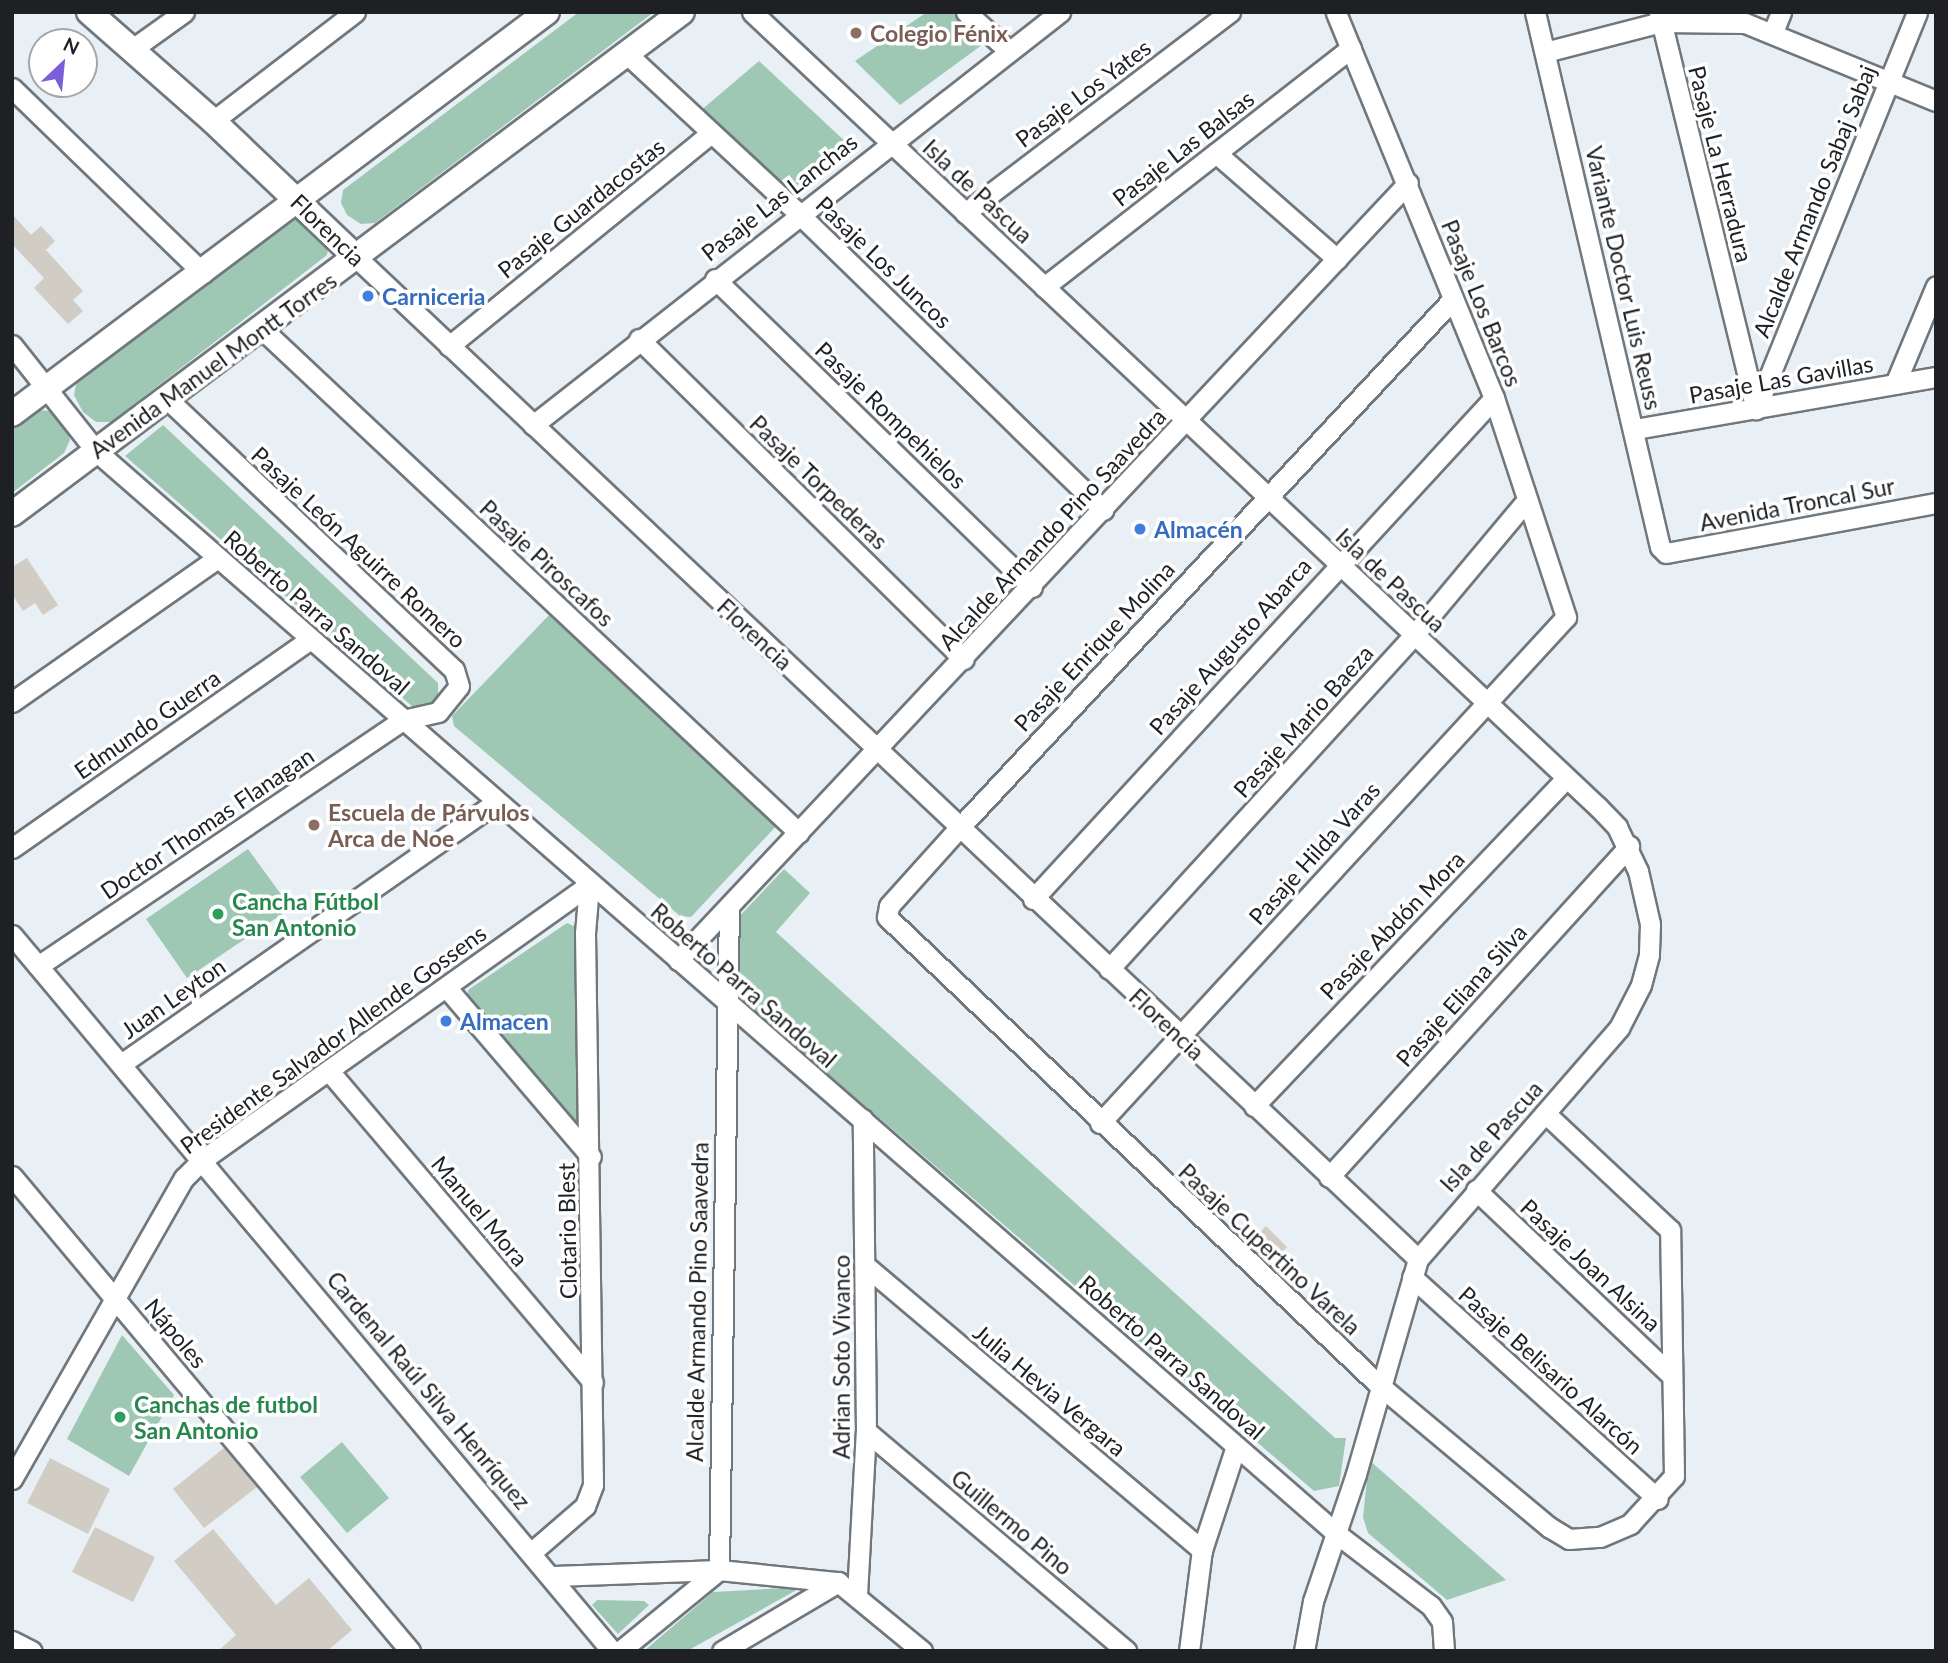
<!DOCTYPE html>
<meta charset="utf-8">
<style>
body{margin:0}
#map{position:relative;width:1948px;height:1663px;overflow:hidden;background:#e8f0f6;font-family:Lato,sans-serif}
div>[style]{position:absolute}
.green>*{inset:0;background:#9ec8b4}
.building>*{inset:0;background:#d1ccc4}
.roads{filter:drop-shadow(2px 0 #70777d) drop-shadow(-2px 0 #70777d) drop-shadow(0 2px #70777d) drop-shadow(0 -2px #70777d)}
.minor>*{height:19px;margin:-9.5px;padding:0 9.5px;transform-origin:9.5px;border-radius:9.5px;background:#fff}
.tertiary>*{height:24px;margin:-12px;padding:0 12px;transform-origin:12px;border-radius:12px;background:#fff}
.dots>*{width:19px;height:19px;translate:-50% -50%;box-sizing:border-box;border:4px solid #fff;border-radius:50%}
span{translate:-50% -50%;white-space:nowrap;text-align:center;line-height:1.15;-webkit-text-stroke:7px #fff;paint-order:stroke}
.education-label{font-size:23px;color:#785e54;font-weight:700}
.left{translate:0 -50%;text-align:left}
.street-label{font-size:23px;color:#1e2023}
.shop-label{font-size:23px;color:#366cbe;font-weight:700}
.leisure-label{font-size:23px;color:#27864d;font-weight:700}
.frame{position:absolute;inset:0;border:14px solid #1e2023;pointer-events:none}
.north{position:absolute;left:28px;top:28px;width:70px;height:70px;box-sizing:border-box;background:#fff;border:2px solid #a5a6a7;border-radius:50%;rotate:26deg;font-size:19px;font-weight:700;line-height:28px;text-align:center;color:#1e2023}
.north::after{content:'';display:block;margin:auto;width:24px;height:32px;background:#7b5fd9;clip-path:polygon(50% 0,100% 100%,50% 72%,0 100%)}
</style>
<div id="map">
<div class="green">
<div style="clip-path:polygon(579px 12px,654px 12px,375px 223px,361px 224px,347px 215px,341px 203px,343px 190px)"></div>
<div style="clip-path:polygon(927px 12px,953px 12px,986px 42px,900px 105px,855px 61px)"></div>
<div style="clip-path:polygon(759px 61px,848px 144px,789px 192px,699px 112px)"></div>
<div style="clip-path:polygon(292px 218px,306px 219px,329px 242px,327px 255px,111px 422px,96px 422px,83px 412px,74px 395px,77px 380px)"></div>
<div style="clip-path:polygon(39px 410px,51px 411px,68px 430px,70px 440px,64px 453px,12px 493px,12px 425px)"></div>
<div style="clip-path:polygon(163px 425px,438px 683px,438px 697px,432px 704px,413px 707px,125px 456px)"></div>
<div style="clip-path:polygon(553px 611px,780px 822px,691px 917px,680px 916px,454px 726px,452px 716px)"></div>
<div style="clip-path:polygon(248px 849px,291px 908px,187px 978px,146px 919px)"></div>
<div style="clip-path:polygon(784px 869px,810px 893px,776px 932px,1335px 1438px,1346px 1438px,1339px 1486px,1314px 1491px,735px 994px,732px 924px)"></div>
<div style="clip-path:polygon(567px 923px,578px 928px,579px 1125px,569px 1124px,468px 999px,468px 990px)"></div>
<div style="clip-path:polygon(122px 1335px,174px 1395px,129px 1476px,67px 1439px)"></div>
<div style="clip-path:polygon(342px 1442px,389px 1498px,347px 1533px,300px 1477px)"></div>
<div style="clip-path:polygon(1369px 1460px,1506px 1580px,1447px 1600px,1368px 1533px,1363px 1517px)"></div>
<div style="clip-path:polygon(802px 1587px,687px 1651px,644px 1651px,713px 1592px)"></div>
<div style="clip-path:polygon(597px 1600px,644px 1601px,649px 1605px,618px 1634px,592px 1605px)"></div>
</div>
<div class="building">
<div style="clip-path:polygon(12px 214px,31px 235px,41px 226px,55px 241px,46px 250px,83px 291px,73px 300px,83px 311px,68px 324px,34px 288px,44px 278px,12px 244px)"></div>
<div style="clip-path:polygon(27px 558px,58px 605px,43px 615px,35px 603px,23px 611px,12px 594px,12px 567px)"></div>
<div style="clip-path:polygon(1266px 1226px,1287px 1247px,1270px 1264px,1249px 1244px)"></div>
<div style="clip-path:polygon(224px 1448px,257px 1487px,204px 1528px,173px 1489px)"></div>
<div style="clip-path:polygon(50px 1458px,110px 1489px,88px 1534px,27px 1503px)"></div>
<div style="clip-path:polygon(95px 1527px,155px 1557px,133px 1602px,72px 1572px)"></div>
<div style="clip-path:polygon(213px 1529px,276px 1605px,309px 1578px,352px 1630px,327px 1651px,218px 1651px,236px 1635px,174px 1561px)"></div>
</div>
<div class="roads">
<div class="minor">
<div style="left:752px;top:12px;width:1161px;rotate:43.22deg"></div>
<div style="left:1598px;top:807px;width:28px;rotate:46deg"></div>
<div style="left:1617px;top:827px;width:49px;rotate:64.5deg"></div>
<div style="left:1638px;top:871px;width:54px;rotate:77.2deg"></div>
<div style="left:1650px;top:924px;width:31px;rotate:92deg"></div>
<div style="left:1649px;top:955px;width:31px;rotate:105deg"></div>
<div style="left:1641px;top:985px;width:48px;rotate:117.1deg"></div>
<div style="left:1619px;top:1028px;width:306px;rotate:131deg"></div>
<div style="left:1418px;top:1259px;width:224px;rotate:106.1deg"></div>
<div style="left:1356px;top:1474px;width:134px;rotate:108.7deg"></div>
<div style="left:1313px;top:1601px;width:51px;rotate:100.2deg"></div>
<div style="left:966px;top:12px;width:58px;rotate:42.2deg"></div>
<div style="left:1535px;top:12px;width:549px;rotate:76.85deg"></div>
<div style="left:1660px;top:547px;width:8px;rotate:45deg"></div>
<div style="left:1666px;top:553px;width:275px;rotate:-10.5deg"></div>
<div style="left:1659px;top:12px;width:409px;rotate:76.3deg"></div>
<div style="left:1773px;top:32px;width:22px;rotate:-68deg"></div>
<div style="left:131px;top:50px;width:65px;rotate:-35.6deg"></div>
<div style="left:1545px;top:52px;width:120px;rotate:-14.5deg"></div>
<div style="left:1661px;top:22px;width:84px;rotate:0.7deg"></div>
<div style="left:1745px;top:23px;width:206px;rotate:22.2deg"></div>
<div style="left:627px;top:54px;width:233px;rotate:42.9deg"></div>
<div style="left:798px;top:213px;width:426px;rotate:44.2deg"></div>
<div style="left:12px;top:88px;width:266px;rotate:44.1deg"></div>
<div style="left:213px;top:121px;width:179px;rotate:-37.5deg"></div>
<div style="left:1216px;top:153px;width:161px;rotate:41.2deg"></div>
<div style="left:965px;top:213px;width:333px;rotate:-37.2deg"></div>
<div style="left:358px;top:259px;width:1457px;rotate:43.33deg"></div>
<div style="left:715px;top:279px;width:442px;rotate:44.2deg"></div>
<div style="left:1044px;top:287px;width:389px;rotate:-37.9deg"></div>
<div style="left:1453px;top:299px;width:725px;rotate:133.04deg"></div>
<div style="left:958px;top:829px;width:103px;rotate:131.9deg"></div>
<div style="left:889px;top:906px;width:11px;rotate:100deg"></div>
<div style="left:887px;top:917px;width:679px;rotate:43.57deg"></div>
<div style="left:1379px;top:1385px;width:222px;rotate:39.9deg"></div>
<div style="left:1549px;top:1527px;width:23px;rotate:31deg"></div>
<div style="left:1569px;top:1539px;width:31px;rotate:-4deg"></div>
<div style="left:1600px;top:1537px;width:33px;rotate:-23deg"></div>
<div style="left:1630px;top:1524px;width:65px;rotate:-47.5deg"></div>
<div style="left:1674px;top:1476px;width:246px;rotate:-90.9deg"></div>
<div style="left:1670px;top:1230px;width:171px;rotate:-136.9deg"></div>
<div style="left:262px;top:329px;width:736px;rotate:43.18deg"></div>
<div style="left:639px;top:339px;width:456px;rotate:44.6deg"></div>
<div style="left:12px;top:345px;width:135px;rotate:51.6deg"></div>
<div style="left:96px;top:451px;width:1647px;rotate:41.11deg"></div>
<div style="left:1337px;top:1534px;width:118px;rotate:37.5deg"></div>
<div style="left:1431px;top:1606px;width:19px;rotate:55deg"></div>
<div style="left:1442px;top:1622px;width:29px;rotate:86deg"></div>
<div style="left:449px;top:346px;width:336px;rotate:-39.1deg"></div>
<div style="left:1895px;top:384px;width:106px;rotate:-67.3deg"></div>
<div style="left:1756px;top:409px;width:428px;rotate:-67.9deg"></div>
<div style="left:533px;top:425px;width:670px;rotate:-38.09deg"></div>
<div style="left:1635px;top:429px;width:305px;rotate:-9.8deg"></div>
<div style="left:12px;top:702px;width:251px;rotate:-35deg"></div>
<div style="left:12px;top:848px;width:363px;rotate:-35deg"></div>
<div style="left:1033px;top:899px;width:681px;rotate:-47.38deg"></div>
<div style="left:12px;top:935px;width:934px;rotate:50.04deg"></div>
<div style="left:678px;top:960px;width:1066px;rotate:-46.79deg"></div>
<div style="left:38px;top:966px;width:440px;rotate:-34deg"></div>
<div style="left:403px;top:720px;width:36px;rotate:-13deg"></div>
<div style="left:438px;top:712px;width:33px;rotate:-51deg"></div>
<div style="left:459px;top:686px;width:17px;rotate:-107deg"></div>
<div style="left:454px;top:670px;width:395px;rotate:-136.6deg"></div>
<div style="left:1109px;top:969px;width:452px;rotate:-47.6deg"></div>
<div style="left:1414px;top:635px;width:176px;rotate:-50.1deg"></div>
<div style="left:446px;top:987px;width:223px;rotate:49.5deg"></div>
<div style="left:121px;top:1064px;width:456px;rotate:-34.9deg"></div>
<div style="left:329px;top:1071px;width:408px;rotate:49.7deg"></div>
<div style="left:1254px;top:1106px;width:453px;rotate:-46.4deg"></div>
<div style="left:1100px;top:1123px;width:688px;rotate:-47.36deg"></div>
<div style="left:1566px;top:617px;width:231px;rotate:-108.2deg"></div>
<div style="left:1494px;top:398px;width:417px;rotate:-112.3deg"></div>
<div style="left:12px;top:1176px;width:620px;rotate:50.04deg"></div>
<div style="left:1329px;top:1177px;width:447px;rotate:-47.8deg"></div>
<div style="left:1476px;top:1190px;width:270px;rotate:43.5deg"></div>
<div style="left:867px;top:1267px;width:439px;rotate:40.2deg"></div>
<div style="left:1412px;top:1277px;width:331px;rotate:42.1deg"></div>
<div style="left:866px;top:1431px;width:341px;rotate:40.2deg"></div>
<div style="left:12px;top:1479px;width:347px;rotate:-60.3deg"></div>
<div style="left:184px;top:1178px;width:25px;rotate:-45deg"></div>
<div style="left:202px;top:1160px;width:475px;rotate:-35.4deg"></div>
<div style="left:533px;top:1551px;width:69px;rotate:-40.9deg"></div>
<div style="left:585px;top:1506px;width:22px;rotate:-69deg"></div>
<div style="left:593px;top:1485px;width:552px;rotate:-90.83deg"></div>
<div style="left:585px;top:933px;width:48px;rotate:-85.2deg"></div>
<div style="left:554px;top:1576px;width:165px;rotate:-2.1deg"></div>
<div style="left:719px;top:1570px;width:120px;rotate:5.8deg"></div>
<div style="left:838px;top:1582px;width:109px;rotate:39.4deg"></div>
<div style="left:857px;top:1595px;width:164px;rotate:-86.9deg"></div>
<div style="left:866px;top:1431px;width:312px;rotate:-90.6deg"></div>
<div style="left:12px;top:1641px;width:22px;rotate:27deg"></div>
<div style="left:620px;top:1651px;width:128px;rotate:-39.3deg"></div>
<div style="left:719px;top:1570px;width:663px;rotate:-89.14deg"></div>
<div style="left:722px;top:1651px;width:135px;rotate:-30.7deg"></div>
<div style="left:1189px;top:1651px;width:102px;rotate:-82.7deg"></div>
<div style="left:1202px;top:1550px;width:109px;rotate:-71.9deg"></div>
</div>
<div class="tertiary">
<div style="left:89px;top:12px;width:165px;rotate:41.3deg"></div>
<div style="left:213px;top:121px;width:200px;rotate:43.6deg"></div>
<div style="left:12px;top:414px;width:669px;rotate:-36.92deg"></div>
<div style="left:12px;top:514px;width:837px;rotate:-36.84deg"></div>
</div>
</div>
<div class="dots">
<div style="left:856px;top:33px;background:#8d6e63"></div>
<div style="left:368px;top:296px;background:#3f7fe0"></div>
<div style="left:1140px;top:529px;background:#3f7fe0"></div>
<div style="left:314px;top:825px;background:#8d6e63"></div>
<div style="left:218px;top:914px;background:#2e9e5b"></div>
<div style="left:446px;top:1021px;background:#3f7fe0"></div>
<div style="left:120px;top:1417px;background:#2e9e5b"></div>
</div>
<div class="education-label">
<span class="left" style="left:870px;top:33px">Colegio Fénix</span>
<span class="left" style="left:328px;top:825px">Escuela de Párvulos<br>Arca de Noe</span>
</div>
<div class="street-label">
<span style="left:1083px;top:93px;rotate:-37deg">Pasaje Los Yates</span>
<span style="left:1183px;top:148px;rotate:-38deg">Pasaje Las Balsas</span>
<span style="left:1721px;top:164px;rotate:76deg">Pasaje La Herradura</span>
<span style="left:978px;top:191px;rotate:43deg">Isla de Pascua</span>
<span style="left:779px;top:197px;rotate:-38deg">Pasaje Las Lanchas</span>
<span style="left:1814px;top:201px;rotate:-68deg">Alcalde Armando Sabaj Sabaj</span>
<span style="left:581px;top:208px;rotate:-39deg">Pasaje Guardacostas</span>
<span style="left:328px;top:230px;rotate:44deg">Florencia</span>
<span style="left:884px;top:262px;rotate:44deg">Pasaje Los Juncos</span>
<span style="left:1624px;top:278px;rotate:77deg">Variante Doctor Luis Reuss</span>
<span style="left:1482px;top:303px;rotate:68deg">Pasaje Los Barcos</span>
<span style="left:213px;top:365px;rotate:-36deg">Avenida Manuel Montt Torres</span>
<span style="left:1781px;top:379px;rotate:-10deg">Pasaje Las Gavillas</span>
<span style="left:891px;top:415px;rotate:44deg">Pasaje Rompehielos</span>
<span style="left:819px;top:482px;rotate:44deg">Pasaje Torpederas</span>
<span style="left:1797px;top:504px;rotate:-11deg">Avenida Troncal Sur</span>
<span style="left:1052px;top:529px;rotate:-47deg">Alcalde Armando Pino Saavedra</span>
<span style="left:359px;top:547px;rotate:43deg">Pasaje León Aguirre Romero</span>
<span style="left:547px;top:563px;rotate:43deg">Pasaje Piroscafos</span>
<span style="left:1391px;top:580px;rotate:43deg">Isla de Pascua</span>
<span style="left:317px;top:612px;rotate:41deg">Roberto Parra Sandoval</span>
<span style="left:755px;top:634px;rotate:43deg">Florencia</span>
<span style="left:1094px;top:646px;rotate:-47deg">Pasaje Enrique Molina</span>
<span style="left:1230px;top:646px;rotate:-48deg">Pasaje Augusto Abarca</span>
<span style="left:1303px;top:721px;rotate:-48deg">Pasaje Mario Baeza</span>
<span style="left:147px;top:724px;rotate:-35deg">Edmundo Guerra</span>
<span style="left:207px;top:823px;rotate:-34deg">Doctor Thomas Flanagan</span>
<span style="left:1314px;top:853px;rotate:-48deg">Pasaje Hilda Varas</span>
<span style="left:1392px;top:925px;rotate:-46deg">Pasaje Abdón Mora</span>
<span style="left:744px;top:985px;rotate:41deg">Roberto Parra Sandoval</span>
<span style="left:1461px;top:995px;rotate:-48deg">Pasaje Eliana Silva</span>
<span style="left:173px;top:998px;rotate:-35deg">Juan Leyton</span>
<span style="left:1167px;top:1024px;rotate:43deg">Florencia</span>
<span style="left:333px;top:1039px;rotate:-36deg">Presidente Salvador Allende Gossens</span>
<span style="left:1491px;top:1136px;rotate:-48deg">Isla de Pascua</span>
<span style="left:480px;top:1211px;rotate:50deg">Manuel Mora</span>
<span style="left:567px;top:1231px;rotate:-91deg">Clotario Blest</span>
<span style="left:1270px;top:1249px;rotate:43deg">Pasaje Cupertino Varela</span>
<span style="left:1591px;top:1265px;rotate:43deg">Pasaje Joan Alsina</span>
<span style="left:697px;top:1302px;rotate:-89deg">Alcalde Armando Pino Saavedra</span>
<span style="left:176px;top:1333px;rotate:50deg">Nápoles</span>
<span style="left:841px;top:1357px;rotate:-90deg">Adrian Soto Vivanco</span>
<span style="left:1172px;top:1357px;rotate:41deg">Roberto Parra Sandoval</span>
<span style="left:1551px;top:1370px;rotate:42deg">Pasaje Belisario Alarcón</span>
<span style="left:429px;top:1390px;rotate:50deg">Cardenal Raúl Silva Henríquez</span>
<span style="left:1050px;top:1390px;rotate:40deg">Julia Hevia Vergara</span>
<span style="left:1012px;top:1522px;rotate:40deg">Guillermo Pino</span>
</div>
<div class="shop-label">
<span class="left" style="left:382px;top:296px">Carniceria</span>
<span class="left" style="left:1154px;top:529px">Almacén</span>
<span class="left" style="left:460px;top:1021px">Almacen</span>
</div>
<div class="leisure-label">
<span class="left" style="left:232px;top:914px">Cancha Fútbol<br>San Antonio</span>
<span class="left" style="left:134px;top:1417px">Canchas de futbol<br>San Antonio</span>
</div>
<div class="frame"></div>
<div class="north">N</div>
</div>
